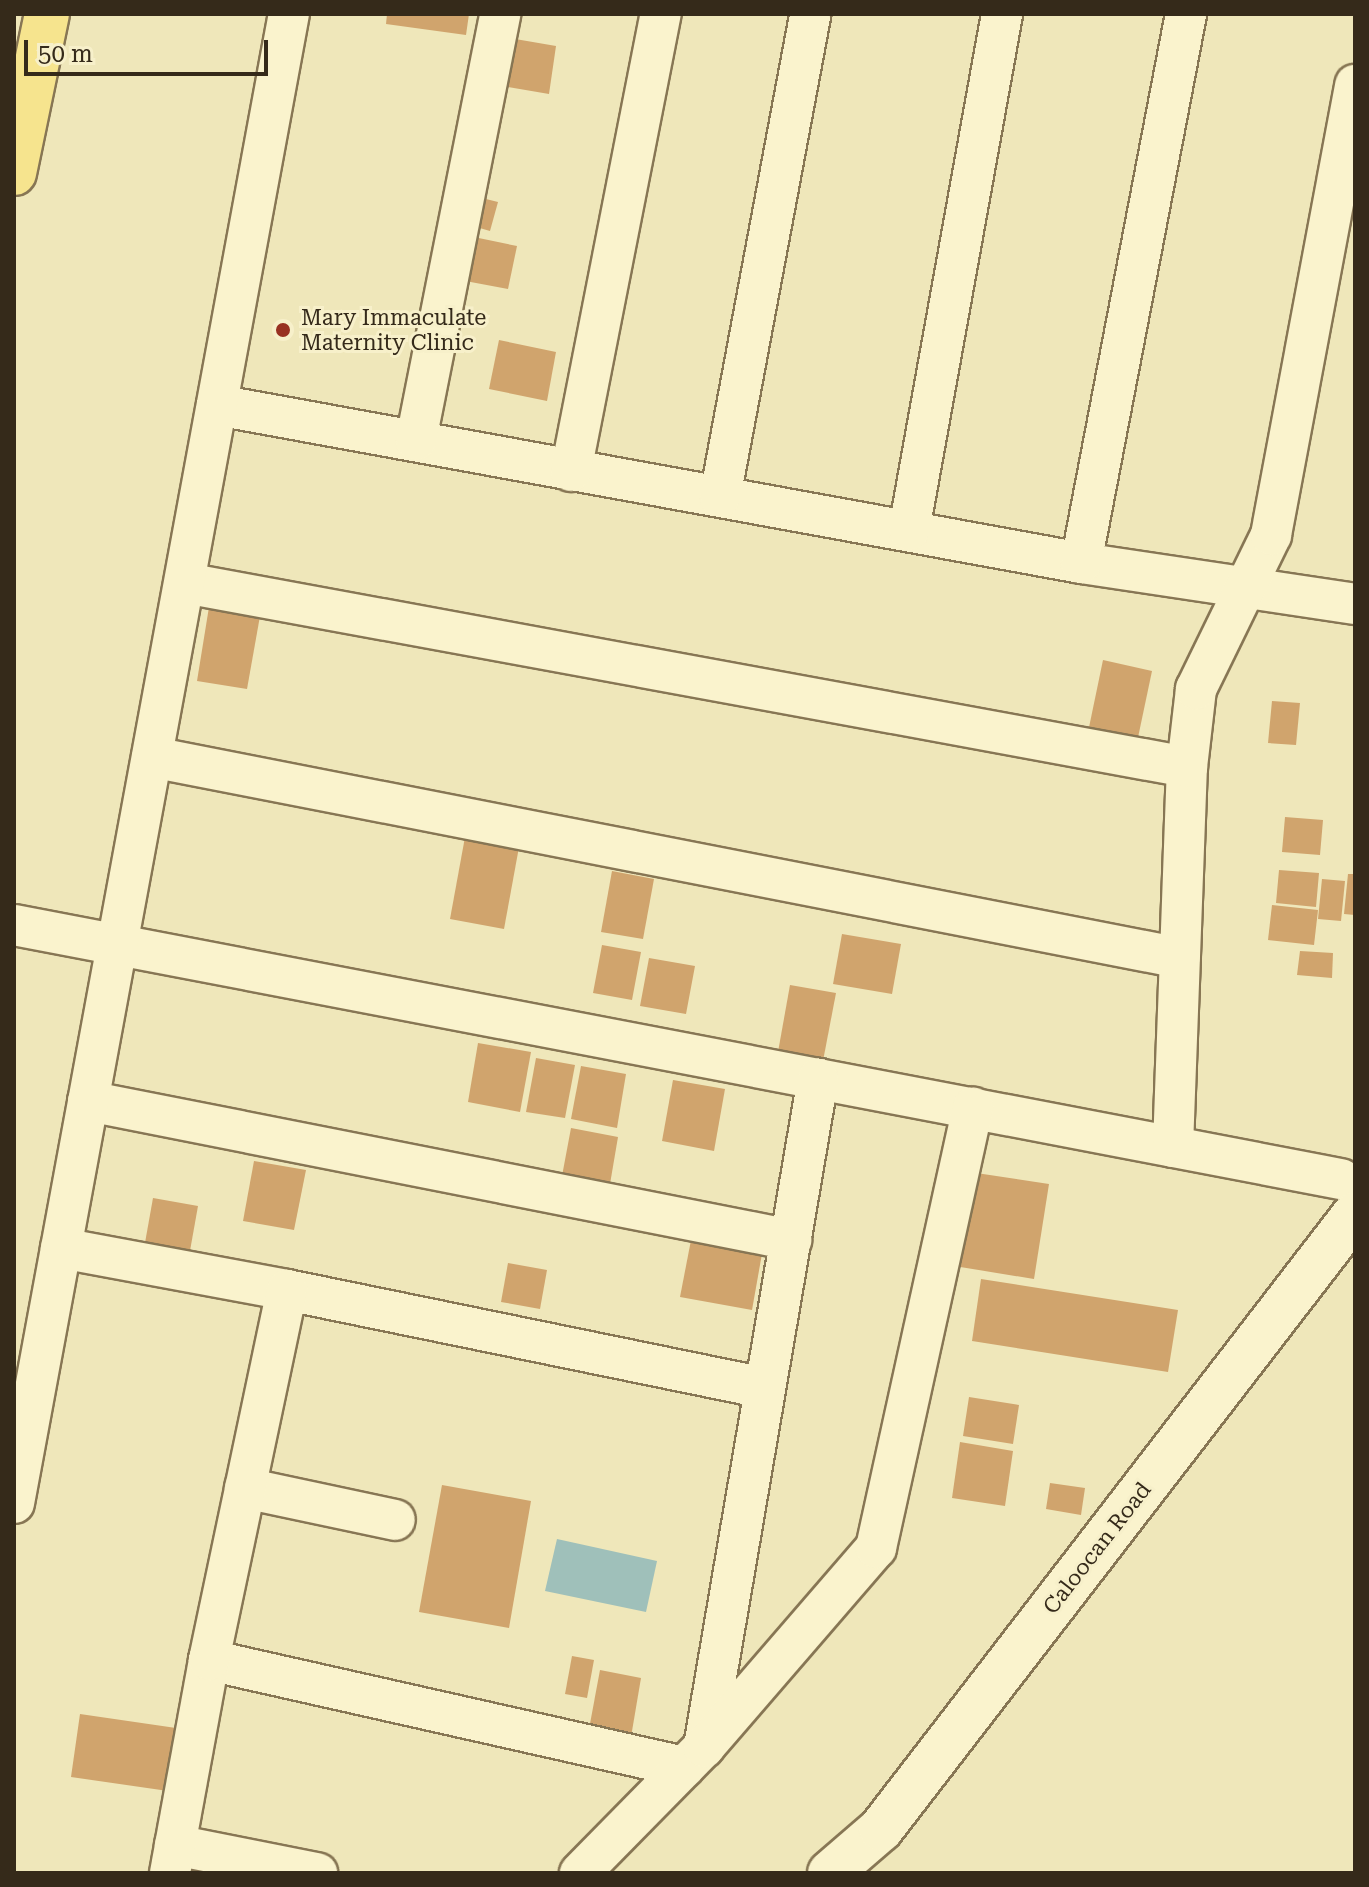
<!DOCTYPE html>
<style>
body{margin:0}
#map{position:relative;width:1369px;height:1887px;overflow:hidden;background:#efe7ba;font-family:"Roboto Serif",serif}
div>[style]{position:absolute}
.water>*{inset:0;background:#9fc0ba}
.building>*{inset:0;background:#d0a46d}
.roads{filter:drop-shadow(2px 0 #877654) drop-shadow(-2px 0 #877654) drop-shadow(0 2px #877654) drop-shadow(0 -2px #877654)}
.minor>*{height:40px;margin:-20px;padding:0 20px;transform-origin:20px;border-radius:20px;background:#faf3cd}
.tertiary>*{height:44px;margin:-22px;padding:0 22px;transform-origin:22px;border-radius:22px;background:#faf3cd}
.primary>*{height:44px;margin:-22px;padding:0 22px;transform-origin:22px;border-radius:22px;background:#f6e48e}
.dots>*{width:22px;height:22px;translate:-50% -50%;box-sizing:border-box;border:4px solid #f7f0ca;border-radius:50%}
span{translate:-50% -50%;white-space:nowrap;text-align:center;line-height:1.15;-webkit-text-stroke:6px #f7f0ca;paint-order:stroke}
.poi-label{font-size:22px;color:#352a1a}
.left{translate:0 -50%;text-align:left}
.street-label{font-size:22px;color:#352a1a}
.frame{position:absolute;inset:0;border:16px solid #352a1a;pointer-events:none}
.scale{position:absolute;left:24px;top:40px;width:244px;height:36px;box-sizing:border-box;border:4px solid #352a1a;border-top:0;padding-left:10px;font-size:24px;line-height:28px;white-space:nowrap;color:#352a1a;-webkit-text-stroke:6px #f7f0ca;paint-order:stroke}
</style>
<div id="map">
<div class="water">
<div style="clip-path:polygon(557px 1539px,657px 1561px,646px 1612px,545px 1591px)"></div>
</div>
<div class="building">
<div style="clip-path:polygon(387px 14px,469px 14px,466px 35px,386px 24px)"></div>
<div style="clip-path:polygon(503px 37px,556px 46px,549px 94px,496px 85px)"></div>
<div style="clip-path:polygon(474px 196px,498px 202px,490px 231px,466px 224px)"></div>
<div style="clip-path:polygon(469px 236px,517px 246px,508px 289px,460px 280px)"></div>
<div style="clip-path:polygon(499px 340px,556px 352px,547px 401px,489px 389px)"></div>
<div style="clip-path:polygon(209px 607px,260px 616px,247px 689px,197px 681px)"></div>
<div style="clip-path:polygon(1103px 660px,1152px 671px,1136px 747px,1087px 737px)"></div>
<div style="clip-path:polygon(1272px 701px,1300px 703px,1296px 745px,1268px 743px)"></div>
<div style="clip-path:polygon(1285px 817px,1323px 820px,1320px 855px,1282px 852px)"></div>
<div style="clip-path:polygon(465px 837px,519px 847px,504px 929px,450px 919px)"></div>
<div style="clip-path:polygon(1279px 870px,1319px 873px,1316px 907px,1276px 903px)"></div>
<div style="clip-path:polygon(612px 871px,654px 879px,643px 939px,601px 932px)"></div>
<div style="clip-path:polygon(1348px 874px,1355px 874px,1355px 915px,1344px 914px)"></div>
<div style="clip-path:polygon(1322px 879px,1345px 881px,1341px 921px,1318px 919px)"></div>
<div style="clip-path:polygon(1272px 905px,1318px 910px,1314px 945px,1268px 940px)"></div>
<div style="clip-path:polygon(842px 934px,901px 944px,892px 994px,833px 984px)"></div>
<div style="clip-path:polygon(602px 945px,641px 952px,632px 1000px,593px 993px)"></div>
<div style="clip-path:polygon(1300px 951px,1333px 953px,1332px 978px,1297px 975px)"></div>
<div style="clip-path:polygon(649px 958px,695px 966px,686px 1014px,640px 1006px)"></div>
<div style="clip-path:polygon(790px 985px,836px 993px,823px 1061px,778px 1052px)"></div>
<div style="clip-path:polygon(478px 1043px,531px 1052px,520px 1112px,468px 1102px)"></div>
<div style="clip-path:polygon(536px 1058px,575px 1065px,565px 1118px,526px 1112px)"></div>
<div style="clip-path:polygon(581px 1066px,626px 1074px,617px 1128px,571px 1119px)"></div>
<div style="clip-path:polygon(673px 1080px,725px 1089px,714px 1151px,662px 1141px)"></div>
<div style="clip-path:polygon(571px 1128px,618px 1137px,610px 1184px,562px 1176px)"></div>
<div style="clip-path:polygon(254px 1161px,306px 1170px,294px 1230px,243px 1221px)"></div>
<div style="clip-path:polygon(963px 1171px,1049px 1184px,1034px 1279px,948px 1265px)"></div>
<div style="clip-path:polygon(153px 1198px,198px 1206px,188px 1262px,143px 1254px)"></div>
<div style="clip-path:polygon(692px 1235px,763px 1248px,752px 1310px,680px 1297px)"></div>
<div style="clip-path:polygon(508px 1263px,547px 1270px,540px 1309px,501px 1302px)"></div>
<div style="clip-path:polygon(981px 1279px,1178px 1310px,1168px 1372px,972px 1341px)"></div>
<div style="clip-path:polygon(969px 1397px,1019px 1405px,1013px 1444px,963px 1436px)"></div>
<div style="clip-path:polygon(960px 1442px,1013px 1451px,1005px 1506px,952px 1498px)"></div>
<div style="clip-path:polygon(1050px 1483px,1085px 1488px,1081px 1515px,1046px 1509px)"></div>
<div style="clip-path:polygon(442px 1485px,531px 1501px,509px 1628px,419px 1612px)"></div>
<div style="clip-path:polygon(572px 1656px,594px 1660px,587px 1698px,565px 1694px)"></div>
<div style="clip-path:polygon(600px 1670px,641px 1678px,631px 1737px,589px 1729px)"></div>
<div style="clip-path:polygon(80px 1714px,176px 1728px,168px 1791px,71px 1777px)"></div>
</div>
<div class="roads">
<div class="minor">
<div style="left:217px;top:405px;width:878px;rotate:10.36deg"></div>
<div style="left:1081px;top:563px;width:277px;rotate:8.5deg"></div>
<div style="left:416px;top:440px;width:434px;rotate:-78.8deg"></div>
<div style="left:571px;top:471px;width:466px;rotate:-78.9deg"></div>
<div style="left:720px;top:497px;width:491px;rotate:-79.4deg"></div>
<div style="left:909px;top:530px;width:524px;rotate:-79.78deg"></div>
<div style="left:1081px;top:563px;width:559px;rotate:-79.17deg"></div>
<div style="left:185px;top:583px;width:1019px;rotate:10.41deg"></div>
<div style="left:152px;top:757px;width:1047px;rotate:11.06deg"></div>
<div style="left:14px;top:925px;width:1351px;rotate:10.84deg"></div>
<div style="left:88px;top:1101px;width:717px;rotate:11.18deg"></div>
<div style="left:1173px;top:1147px;width:380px;rotate:-87.9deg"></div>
<div style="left:1187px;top:767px;width:79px;rotate:-83.4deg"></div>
<div style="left:1196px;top:689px;width:171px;rotate:-64deg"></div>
<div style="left:1271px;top:535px;width:458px;rotate:-79.4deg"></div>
<div style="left:61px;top:1248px;width:230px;rotate:10.5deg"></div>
<div style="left:287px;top:1290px;width:488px;rotate:11.6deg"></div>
<div style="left:245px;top:1488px;width:153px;rotate:12deg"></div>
<div style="left:14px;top:1503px;width:1514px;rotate:-79.54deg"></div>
<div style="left:209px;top:1660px;width:487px;rotate:12.7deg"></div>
<div style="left:704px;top:1747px;width:678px;rotate:-80.32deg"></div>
<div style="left:175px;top:1845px;width:145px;rotate:11.2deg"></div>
<div style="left:170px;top:1873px;width:217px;rotate:-79.6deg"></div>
<div style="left:209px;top:1660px;width:378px;rotate:-78.1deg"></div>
<div style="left:580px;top:1873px;width:177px;rotate:-45.5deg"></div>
<div style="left:704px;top:1747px;width:263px;rotate:-49.2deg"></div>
<div style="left:876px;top:1548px;width:451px;rotate:-77.6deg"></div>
</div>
<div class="tertiary">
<div style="left:830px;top:1873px;width:67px;rotate:-40.8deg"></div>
<div style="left:881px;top:1829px;width:776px;rotate:-52.38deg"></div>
</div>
<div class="primary">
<div style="left:14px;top:173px;width:162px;rotate:-78.3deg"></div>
</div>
</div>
<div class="dots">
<div style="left:283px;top:330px;background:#983121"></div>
</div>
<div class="poi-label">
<span class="left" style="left:301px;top:330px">Mary Immaculate<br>Maternity Clinic</span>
</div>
<div class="street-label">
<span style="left:1097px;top:1548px;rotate:-52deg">Caloocan Road</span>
</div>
<div class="frame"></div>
<div class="scale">50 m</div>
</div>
